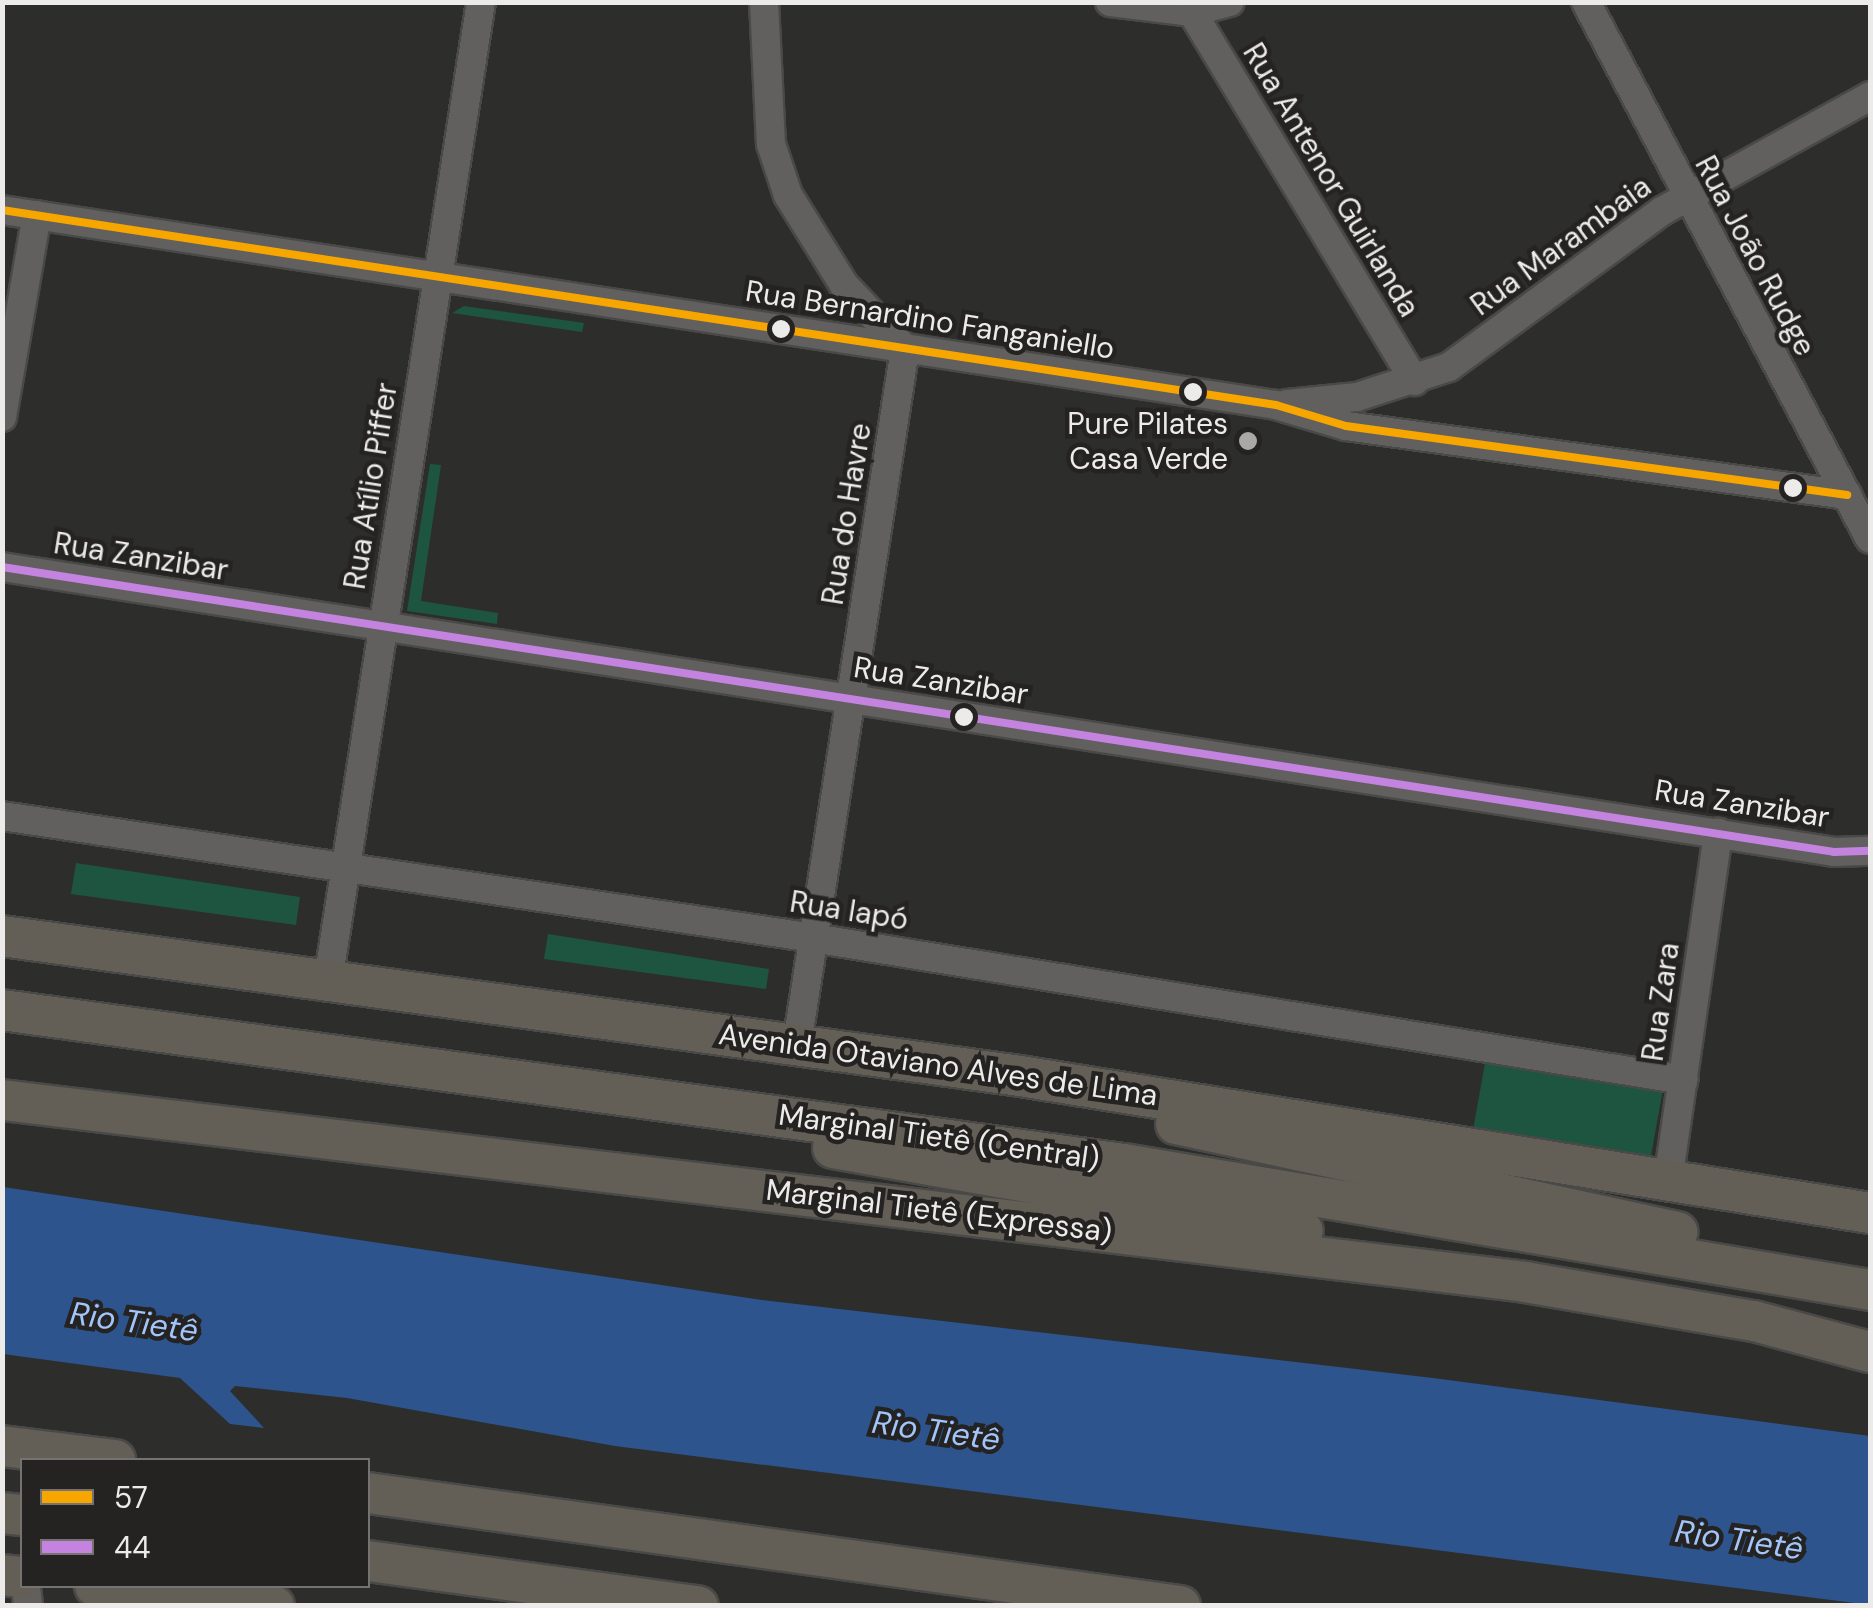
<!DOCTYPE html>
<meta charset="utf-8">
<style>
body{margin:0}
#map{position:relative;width:1873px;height:1608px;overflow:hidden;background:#2d2d2c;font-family:"DM Sans",sans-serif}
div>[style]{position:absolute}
.green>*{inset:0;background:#1e5540}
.water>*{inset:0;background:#2d548c}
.roads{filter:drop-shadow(2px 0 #494947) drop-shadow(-2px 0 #494947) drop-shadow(0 2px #494947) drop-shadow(0 -2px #494947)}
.minor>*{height:28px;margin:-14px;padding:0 14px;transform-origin:14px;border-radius:14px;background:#61605f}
.highway>*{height:40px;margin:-20px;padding:0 20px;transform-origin:20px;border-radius:20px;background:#635e56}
.bus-1>*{height:8px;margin:-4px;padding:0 4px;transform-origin:4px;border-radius:4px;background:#f7a600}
.bus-2>*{height:8px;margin:-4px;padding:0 4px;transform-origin:4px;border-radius:4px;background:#c483df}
.dots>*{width:28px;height:28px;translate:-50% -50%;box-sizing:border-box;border:5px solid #252321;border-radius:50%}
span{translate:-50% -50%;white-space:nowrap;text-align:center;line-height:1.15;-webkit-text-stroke:9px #252321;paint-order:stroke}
.street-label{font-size:30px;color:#ecebe9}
.poi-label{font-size:30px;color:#ecebe9}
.right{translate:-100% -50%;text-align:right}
.water-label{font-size:32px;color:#a1c5fa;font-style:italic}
.frame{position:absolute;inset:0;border:5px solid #ecebe9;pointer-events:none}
.legend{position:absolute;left:20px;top:1458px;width:350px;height:130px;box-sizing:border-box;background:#252321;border:2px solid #757371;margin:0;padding:12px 18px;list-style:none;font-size:30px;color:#ecebe9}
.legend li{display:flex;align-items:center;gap:20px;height:50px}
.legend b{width:50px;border:2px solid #757371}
</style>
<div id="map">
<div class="green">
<div style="clip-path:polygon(464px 306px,584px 323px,582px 332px,452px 313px)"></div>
<div style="clip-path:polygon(430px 464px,441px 465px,421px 601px,498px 613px,497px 624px,407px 611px)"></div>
<div style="clip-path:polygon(76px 863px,300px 897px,296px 925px,71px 894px)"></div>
<div style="clip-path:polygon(548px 934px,769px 969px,766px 989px,544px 959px)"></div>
<div style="clip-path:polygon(1487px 1052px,1664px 1084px,1650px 1161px,1473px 1130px)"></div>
</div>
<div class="water">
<div style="clip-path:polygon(3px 1187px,762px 1300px,1433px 1378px,1870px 1436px,1870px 1605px,615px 1446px,347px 1398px,235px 1386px,230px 1391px,264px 1428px,230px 1424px,180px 1378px,3px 1354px)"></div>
</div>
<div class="roads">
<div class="minor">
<div style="left:764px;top:2px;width:142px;rotate:87.2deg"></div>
<div style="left:771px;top:144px;width:54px;rotate:71.6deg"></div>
<div style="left:788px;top:195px;width:106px;rotate:58.1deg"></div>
<div style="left:844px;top:285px;width:88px;rotate:46.4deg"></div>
<div style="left:1110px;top:2px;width:83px;rotate:7deg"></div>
<div style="left:1192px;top:12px;width:39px;rotate:-15deg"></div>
<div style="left:1586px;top:2px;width:607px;rotate:62.13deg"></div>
<div style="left:1192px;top:12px;width:431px;rotate:58.9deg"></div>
<div style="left:2px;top:210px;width:1289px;rotate:8.7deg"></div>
<div style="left:1276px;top:405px;width:73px;rotate:16.7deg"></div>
<div style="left:1346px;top:426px;width:506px;rotate:7.84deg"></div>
<div style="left:1287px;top:404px;width:70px;rotate:-5.7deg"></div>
<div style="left:1357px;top:397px;width:97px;rotate:-18.1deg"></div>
<div style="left:1449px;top:367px;width:264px;rotate:-36.2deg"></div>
<div style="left:1662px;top:211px;width:238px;rotate:-28.9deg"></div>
<div style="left:2px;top:417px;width:205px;rotate:-80.2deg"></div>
<div style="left:2px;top:567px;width:1854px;rotate:8.84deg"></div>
<div style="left:1834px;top:852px;width:36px;rotate:-2deg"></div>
<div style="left:2px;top:816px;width:820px;rotate:8.55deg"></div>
<div style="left:813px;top:938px;width:882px;rotate:9.26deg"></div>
<div style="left:328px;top:981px;width:991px;rotate:-81.12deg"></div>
<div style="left:797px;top:1044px;width:703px;rotate:-81.17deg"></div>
<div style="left:1668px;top:1181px;width:352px;rotate:-81.8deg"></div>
<div style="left:26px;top:1586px;width:20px;rotate:84deg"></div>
</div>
<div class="highway">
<div style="left:2px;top:936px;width:1028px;rotate:7.83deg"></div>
<div style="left:1020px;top:1076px;width:861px;rotate:9.16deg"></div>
<div style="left:2px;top:1010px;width:1133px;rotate:7.82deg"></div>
<div style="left:1124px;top:1164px;width:757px;rotate:9.59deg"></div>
<div style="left:2px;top:1100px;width:1534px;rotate:6.81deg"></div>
<div style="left:1525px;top:1282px;width:232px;rotate:9.7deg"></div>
<div style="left:1754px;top:1321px;width:120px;rotate:15deg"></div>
<div style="left:1176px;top:1124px;width:513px;rotate:12.17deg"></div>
<div style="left:833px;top:1148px;width:477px;rotate:10deg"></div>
<div style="left:2px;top:1446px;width:114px;rotate:7.1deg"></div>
<div style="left:368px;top:1493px;width:820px;rotate:7.92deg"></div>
<div style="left:2px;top:1513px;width:20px;rotate:6deg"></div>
<div style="left:368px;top:1561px;width:333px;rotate:7.8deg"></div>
<div style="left:2px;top:1575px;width:20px;rotate:6deg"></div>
<div style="left:95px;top:1586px;width:180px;rotate:6.4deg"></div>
</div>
</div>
<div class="bus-1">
<div style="left:2px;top:210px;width:1289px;rotate:8.7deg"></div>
<div style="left:1276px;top:405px;width:73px;rotate:16.7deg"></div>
<div style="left:1346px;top:426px;width:506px;rotate:7.84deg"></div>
</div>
<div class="bus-2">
<div style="left:2px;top:567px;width:1854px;rotate:8.84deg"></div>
<div style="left:1834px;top:852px;width:36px;rotate:-2deg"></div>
</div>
<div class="dots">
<div style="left:781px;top:329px;background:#ecebe9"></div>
<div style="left:1193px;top:392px;background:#ecebe9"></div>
<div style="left:1248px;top:441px;background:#a9a8a7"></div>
<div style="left:1793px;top:488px;background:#ecebe9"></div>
<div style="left:964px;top:717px;background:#ecebe9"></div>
</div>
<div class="street-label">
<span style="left:1331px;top:180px;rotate:59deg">Rua Antenor Guirlanda</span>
<span style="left:1561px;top:246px;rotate:-36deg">Rua Marambaia</span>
<span style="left:1755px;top:256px;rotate:62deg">Rua João Rudge</span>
<span style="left:930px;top:320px;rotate:9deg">Rua Bernardino Fanganiello</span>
<span style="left:371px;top:486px;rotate:-81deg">Rua Atílio Piffer</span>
<span style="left:847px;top:514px;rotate:-81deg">Rua do Havre</span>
<span style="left:141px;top:557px;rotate:9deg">Rua Zanzibar</span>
<span style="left:941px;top:681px;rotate:9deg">Rua Zanzibar</span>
<span style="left:1742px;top:804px;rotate:9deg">Rua Zanzibar</span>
<span style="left:849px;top:911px;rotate:9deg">Rua Iapó</span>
<span style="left:1661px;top:1002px;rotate:-82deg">Rua Zara</span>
<span style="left:938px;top:1065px;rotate:8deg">Avenida Otaviano Alves de Lima</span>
<span style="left:939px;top:1137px;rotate:8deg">Marginal Tietê (Central)</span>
<span style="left:939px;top:1211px;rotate:7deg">Marginal Tietê (Expressa)</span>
</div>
<div class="poi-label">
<span class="right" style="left:1228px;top:441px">Pure Pilates<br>Casa Verde</span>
</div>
<div class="water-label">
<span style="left:134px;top:1322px;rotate:8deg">Rio Tietê</span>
<span style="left:936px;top:1431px;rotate:8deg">Rio Tietê</span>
<span style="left:1739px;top:1540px;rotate:8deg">Rio Tietê</span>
</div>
<div class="frame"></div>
<ul class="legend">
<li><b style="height:12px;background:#f7a600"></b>57</li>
<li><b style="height:12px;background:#c483df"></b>44</li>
</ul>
</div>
